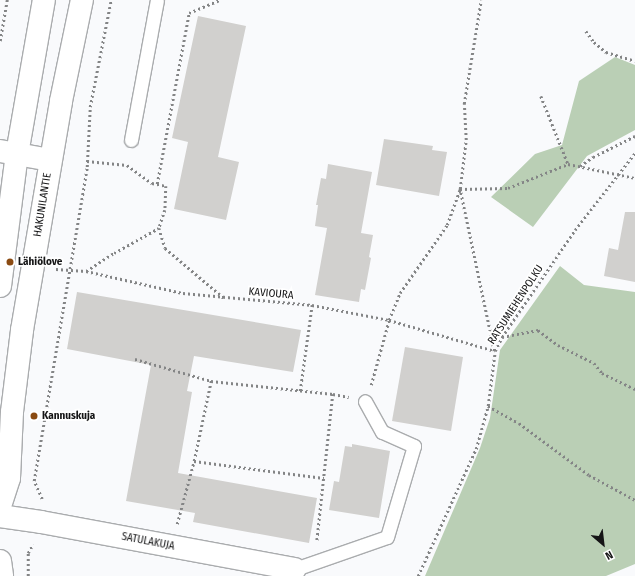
<!DOCTYPE html>
<meta charset="utf-8">
<style>
body{margin:0}
#map{position:relative;width:635px;height:576px;overflow:hidden;background:#f9fafc;font-family:"Fira Sans Condensed",sans-serif}
div>[style]{position:absolute}
.green>*{inset:0;background:#bacfb5}
.building>*{inset:0;background:#d1d0ce}
.path>*{height:2.5px;margin-top:-1.25px;transform-origin:0;background:repeating-linear-gradient(90deg,#848586 0 2px,transparent 0 5px)}
.roads{filter:drop-shadow(1px 0 #aaacae) drop-shadow(-1px 0 #aaacae) drop-shadow(0 1px #aaacae) drop-shadow(0 -1px #aaacae)}
.lane>*{height:13px;margin:-6.5px;padding:0 6.5px;transform-origin:6.5px;border-radius:6.5px;background:#fff}
.street>*{height:22px;margin:-11px;padding:0 11px;transform-origin:11px;border-radius:11px;background:#fff}
.secondary>*{height:22px;margin:-11px;padding:0 11px;transform-origin:11px;border-radius:11px;background:#fff}
.dots>*{width:11px;height:11px;translate:-50% -50%;box-sizing:border-box;border:2px solid #fff;border-radius:50%}
span{translate:-50% -50%;white-space:nowrap;text-align:center;line-height:1.15;-webkit-text-stroke:3.5px #fff;paint-order:stroke}
.street-label{font-size:11px;color:#151516}
.poi-label{font-size:11px;color:#151516;font-weight:700}
.left{translate:0 -50%;text-align:left}
.north{position:absolute;left:583px;top:524px;width:40px;height:40px;-webkit-text-stroke:3px #fff;paint-order:stroke;rotate:152deg;font-size:11px;font-weight:700;line-height:16px;text-align:center;color:#151516}
.north::after{content:'';display:block;margin:auto;width:14px;height:18px;background:#151516;clip-path:polygon(50% 0,100% 100%,50% 72%,0 100%)}
</style>
<div id="map">
<div class="green">
<div style="clip-path:polygon(615px 57px,635px 65px,635px 130px,587px 156px,533px 227px,491px 197px,535px 154px,562px 145px,579px 81px)"></div>
<div style="clip-path:polygon(560px 266px,584px 285px,635px 292px,635px 564px,606px 576px,425px 576px,480px 448px,490px 418px,500px 350px)"></div>
</div>
<div class="building">
<div style="clip-path:polygon(198px 16px,246px 26px,218px 157px,239px 162px,226px 220px,174px 209px,188px 142px,172px 138px)"></div>
<div style="clip-path:polygon(384px 139px,433px 146px,432px 150px,447px 152px,439px 196px,376px 185px)"></div>
<div style="clip-path:polygon(328px 164px,372px 172px,361px 233px,373px 235px,369px 257px,371px 258px,365px 290px,361px 289px,359px 302px,315px 295px,327px 228px,315px 226px,318px 205px,316px 205px,321px 178px,326px 179px)"></div>
<div style="clip-path:polygon(625px 212px,635px 212px,635px 282px,604px 276px,609px 248px,618px 250px)"></div>
<div style="clip-path:polygon(77px 292px,301px 330px,293px 372px,194px 356px,187px 391px,192px 392px,178px 473px,317px 498px,309px 543px,193px 522px,195px 513px,126px 501px,151px 365px,67px 349px)"></div>
<div style="clip-path:polygon(405px 347px,463px 357px,451px 431px,392px 421px)"></div>
<div style="clip-path:polygon(352px 444px,390px 451px,379px 518px,329px 510px,334px 481px,339px 482px,345px 446px,352px 447px)"></div>
</div>
<div class="path">
<div style="left:586px;top:31px;width:14px;rotate:54deg"></div>
<div style="left:594px;top:42px;width:16px;rotate:40deg"></div>
<div style="left:606px;top:52px;width:30px;rotate:17deg"></div>
<div style="left:0;top:41px;width:42px;rotate:-80.3deg"></div>
<div style="left:541px;top:96px;width:73px;rotate:68.3deg"></div>
<div style="left:87px;top:161px;width:40px;rotate:5.7deg"></div>
<div style="left:127px;top:165px;width:31px;rotate:36deg"></div>
<div style="left:152px;top:183px;width:14px;rotate:12deg"></div>
<div style="left:166px;top:186px;width:24px;rotate:92deg"></div>
<div style="left:165px;top:210px;width:19px;rotate:108deg"></div>
<div style="left:159px;top:228px;width:21px;rotate:73deg"></div>
<div style="left:165px;top:248px;width:77px;rotate:40.3deg"></div>
<div style="left:580px;top:166px;width:16px;rotate:-35deg"></div>
<div style="left:593px;top:157px;width:47px;rotate:-26.6deg"></div>
<div style="left:157px;top:184px;width:174px;rotate:-79.4deg"></div>
<div style="left:189px;top:13px;width:33px;rotate:-23deg"></div>
<div style="left:56px;top:269px;width:30px;rotate:4deg"></div>
<div style="left:86px;top:271px;width:99px;rotate:12.8deg"></div>
<div style="left:183px;top:293px;width:130px;rotate:5.3deg"></div>
<div style="left:312px;top:305px;width:78px;rotate:11deg"></div>
<div style="left:389px;top:320px;width:110px;rotate:16.3deg"></div>
<div style="left:86px;top:271px;width:33px;rotate:-33deg"></div>
<div style="left:114px;top:253px;width:51px;rotate:-29.1deg"></div>
<div style="left:502px;top:337px;width:37px;rotate:-11deg"></div>
<div style="left:538px;top:330px;width:25px;rotate:37deg"></div>
<div style="left:558px;top:345px;width:40px;rotate:26.6deg"></div>
<div style="left:594px;top:363px;width:13px;rotate:51deg"></div>
<div style="left:602px;top:373px;width:37px;rotate:26deg"></div>
<div style="left:494px;top:351px;width:166px;rotate:-101.9deg"></div>
<div style="left:460px;top:189px;width:48px;rotate:-1.2deg"></div>
<div style="left:508px;top:188px;width:65px;rotate:-21.8deg"></div>
<div style="left:568px;top:164px;width:68px;rotate:11.8deg"></div>
<div style="left:135px;top:359px;width:79px;rotate:16.1deg"></div>
<div style="left:371px;top:385px;width:67px;rotate:-74.5deg"></div>
<div style="left:389px;top:320px;width:29px;rotate:-68deg"></div>
<div style="left:400px;top:293px;width:83px;rotate:-55.3deg"></div>
<div style="left:447px;top:225px;width:38px;rotate:-70deg"></div>
<div style="left:460px;top:189px;width:49px;rotate:-83deg"></div>
<div style="left:466px;top:140px;width:36px;rotate:-93deg"></div>
<div style="left:464px;top:104px;width:105px;rotate:-80.7deg"></div>
<div style="left:300px;top:391px;width:87px;rotate:-82.1deg"></div>
<div style="left:333px;top:394px;width:16px;rotate:11deg"></div>
<div style="left:488px;top:406px;width:35px;rotate:29deg"></div>
<div style="left:519px;top:423px;width:87px;rotate:36.6deg"></div>
<div style="left:589px;top:475px;width:52px;rotate:28.5deg"></div>
<div style="left:194px;top:461px;width:131px;rotate:7.5deg"></div>
<div style="left:42px;top:499px;width:20px;rotate:-114deg"></div>
<div style="left:34px;top:481px;width:318px;rotate:-80.4deg"></div>
<div style="left:87px;top:167px;width:60px;rotate:-87.1deg"></div>
<div style="left:90px;top:107px;width:109px;rotate:-78.9deg"></div>
<div style="left:177px;top:524px;width:65px;rotate:-74.9deg"></div>
<div style="left:194px;top:461px;width:82px;rotate:-78deg"></div>
<div style="left:211px;top:381px;width:123px;rotate:6.1deg"></div>
<div style="left:333px;top:394px;width:149px;rotate:96.2deg"></div>
<div style="left:28px;top:576px;width:23px;rotate:-90deg"></div>
<div style="left:28px;top:553px;width:10px;rotate:-61deg"></div>
<div style="left:418px;top:576px;width:140px;rotate:-65.5deg"></div>
<div style="left:476px;top:449px;width:45px;rotate:-74.4deg"></div>
<div style="left:488px;top:406px;width:55px;rotate:-82.7deg"></div>
<div style="left:495px;top:351px;width:16px;rotate:-63deg"></div>
<div style="left:502px;top:337px;width:130px;rotate:-55.7deg"></div>
<div style="left:575px;top:230px;width:98px;rotate:-52.1deg"></div>
</div>
<div class="roads">
<div class="lane">
<div style="left:131px;top:140px;width:142px;rotate:-79.5deg"></div>
<div style="left:295px;top:569px;width:97px;rotate:-19.2deg"></div>
<div style="left:387px;top:537px;width:95px;rotate:-73.5deg"></div>
<div style="left:414px;top:446px;width:35px;rotate:-156deg"></div>
<div style="left:382px;top:432px;width:35px;rotate:-119deg"></div>
</div>
<div class="street">
<div style="left:0;top:151px;width:51px;rotate:10.2deg"></div>
<div style="left:0;top:516px;width:41px;rotate:8.3deg"></div>
<div style="left:41px;top:522px;width:258px;rotate:10.5deg"></div>
</div>
<div class="secondary">
<div style="left:0;top:286px;width:133px;rotate:-82.7deg"></div>
<div style="left:17px;top:154px;width:156px;rotate:-80.1deg"></div>
<div style="left:0;top:506px;width:29px;rotate:-72deg"></div>
<div style="left:9px;top:478px;width:66px;rotate:-87.4deg"></div>
<div style="left:12px;top:412px;width:83px;rotate:-83deg"></div>
<div style="left:22px;top:330px;width:232px;rotate:-80.3deg"></div>
<div style="left:61px;top:101px;width:103px;rotate:-78.3deg"></div>
<div style="left:0;top:561px;width:15px;rotate:82deg"></div>
</div>
</div>
<div class="dots">
<div style="left:10px;top:262px;background:#8a4a12"></div>
<div style="left:34px;top:416px;background:#8a4a12"></div>
</div>
<div class="street-label">
<span style="left:43px;top:205px;rotate:-81deg">HAKUNILANTIE</span>
<span style="left:271px;top:294px;rotate:5deg">KAVIOURA</span>
<span style="left:516px;top:305px;rotate:-57deg">RATSUMIEHENPOLKU</span>
<span style="left:148px;top:542px;rotate:11deg">SATULAKUJA</span>
</div>
<div class="poi-label">
<span class="left" style="left:18px;top:262px">Lähiölove</span>
<span class="left" style="left:42px;top:416px">Kannuskuja</span>
</div>
<div class="north">N</div>
</div>
